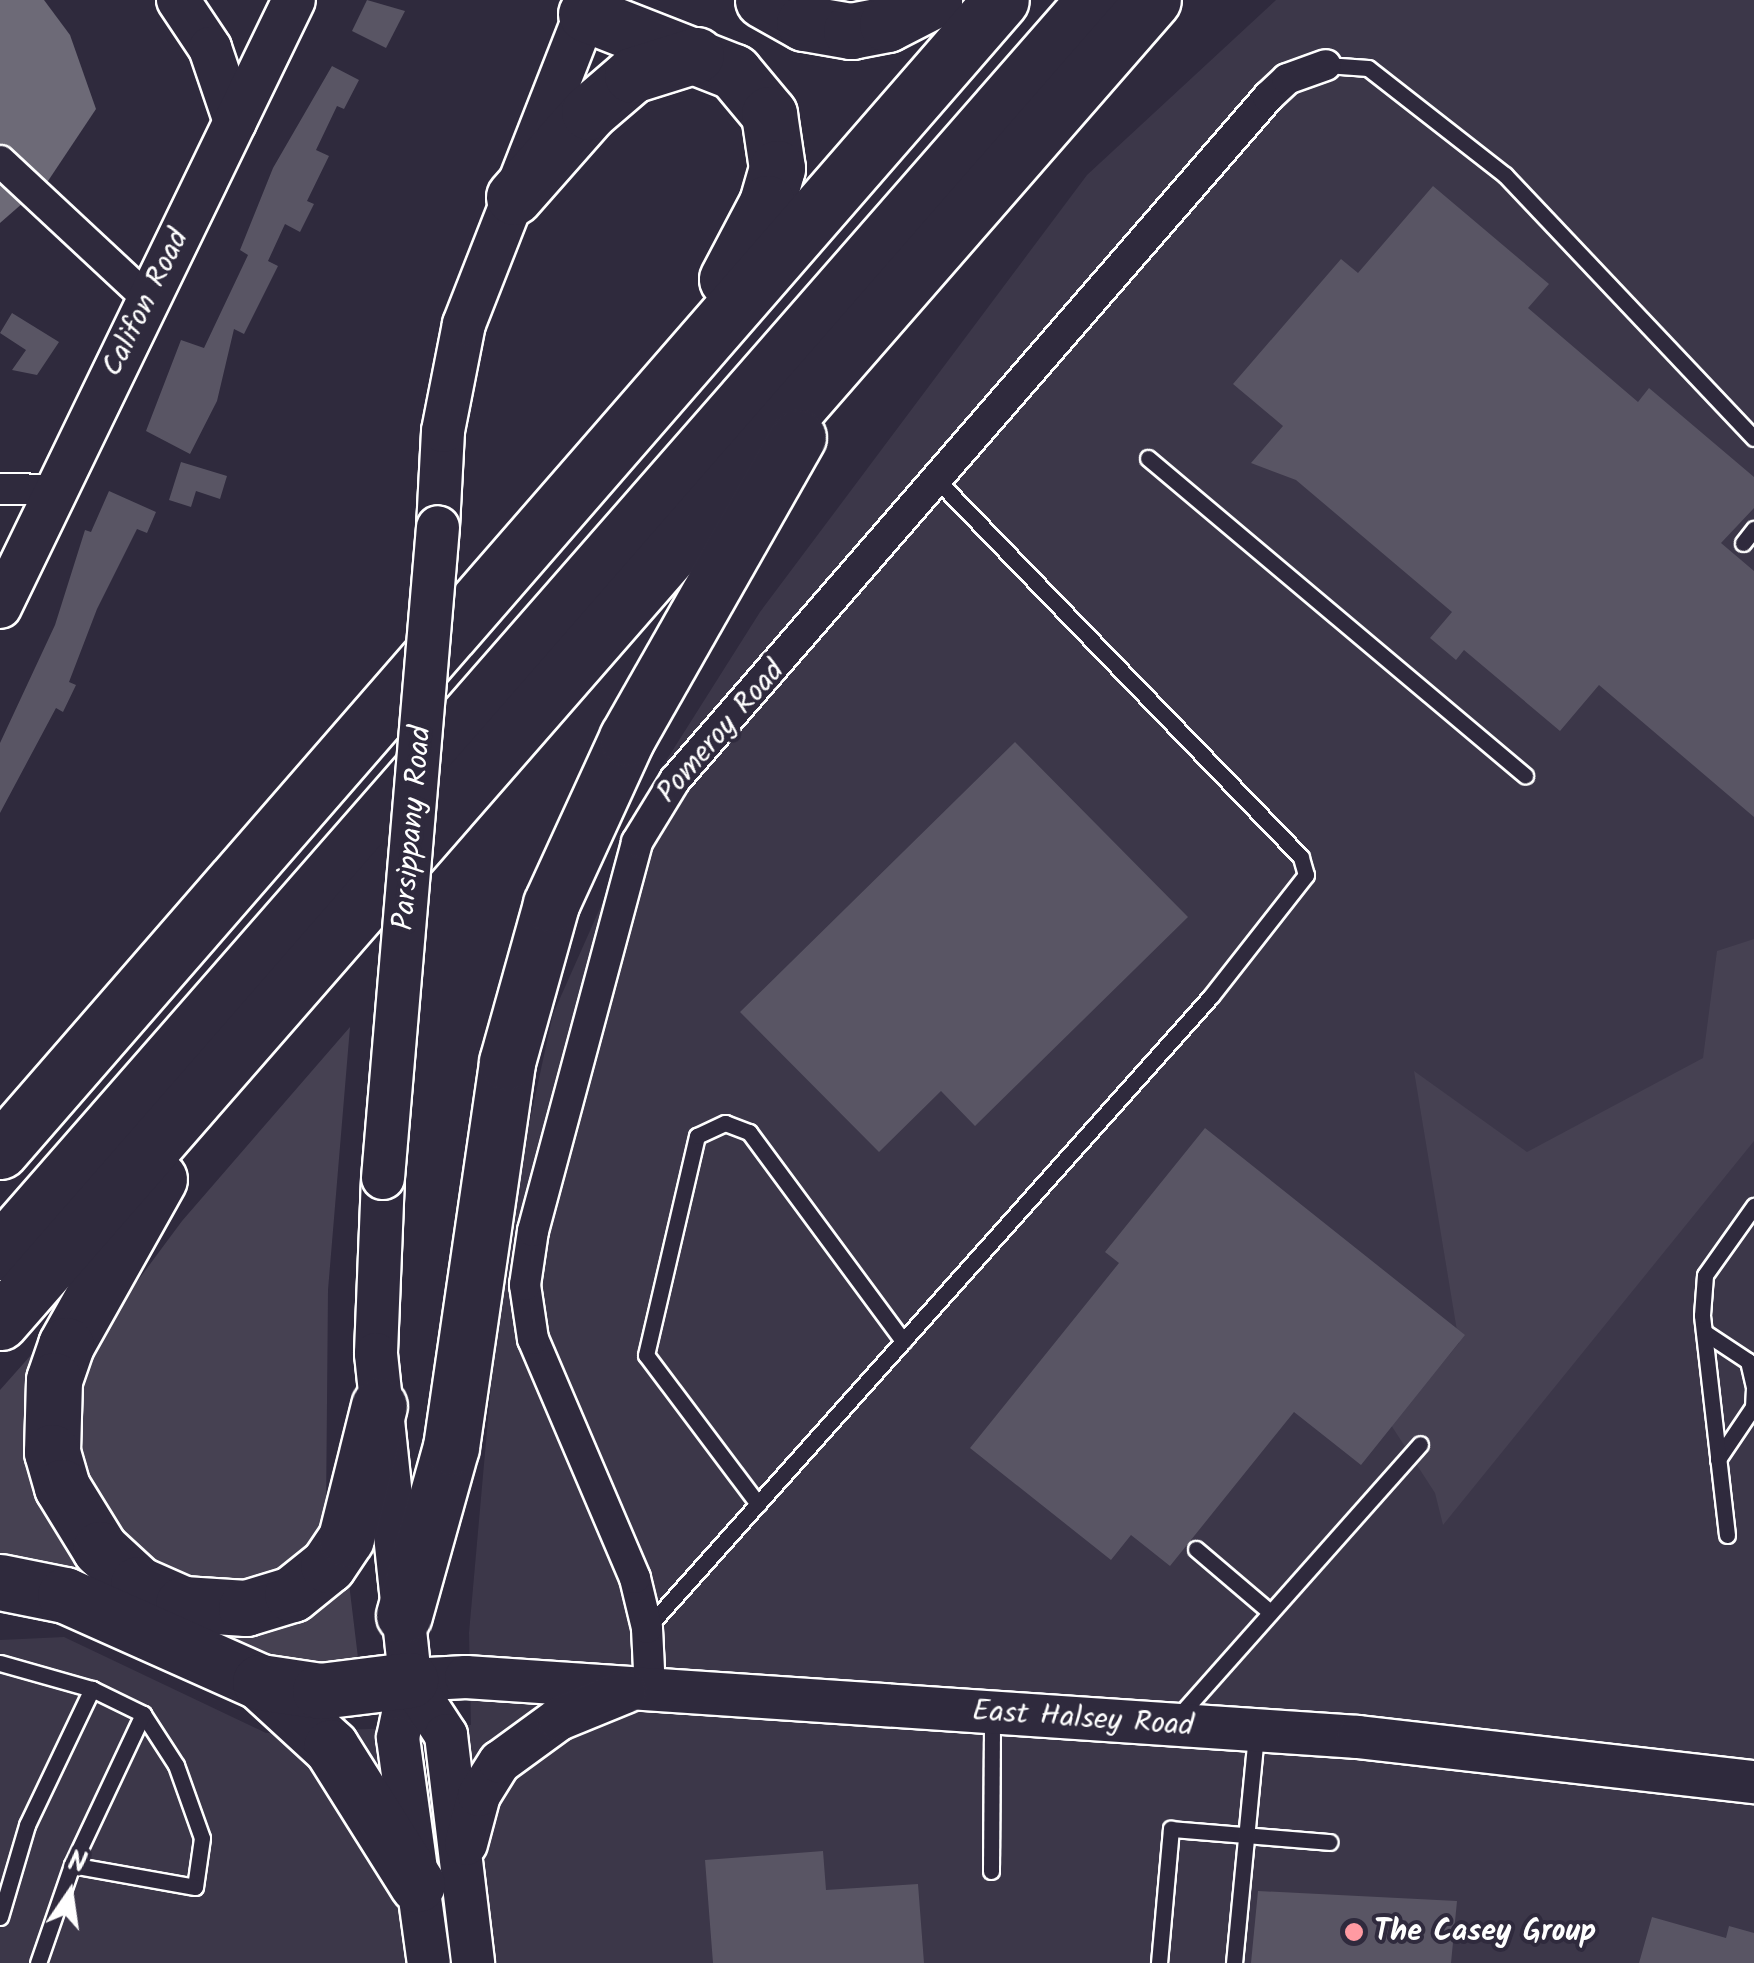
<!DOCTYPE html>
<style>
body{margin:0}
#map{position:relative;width:1754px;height:1963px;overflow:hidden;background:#2f2a3d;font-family:Kalam,sans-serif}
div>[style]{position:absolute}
.built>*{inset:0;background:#3c3749}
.green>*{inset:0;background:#464152}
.water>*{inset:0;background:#6d6a77}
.building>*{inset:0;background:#595564}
.roads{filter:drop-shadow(2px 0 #fff) drop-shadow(-2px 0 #fff) drop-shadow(0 2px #fff) drop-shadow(0 -2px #fff)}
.lane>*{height:15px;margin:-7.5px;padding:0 7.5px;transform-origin:7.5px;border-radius:7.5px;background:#2f2a3d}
.street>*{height:30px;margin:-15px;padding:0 15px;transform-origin:15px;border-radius:15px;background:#2f2a3d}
.secondary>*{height:42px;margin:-21px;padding:0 21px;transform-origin:21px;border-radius:21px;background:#2f2a3d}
.highway>*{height:55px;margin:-27.5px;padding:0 27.5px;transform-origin:27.5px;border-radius:27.5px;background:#2f2a3d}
.bridges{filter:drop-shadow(2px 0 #fff) drop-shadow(-2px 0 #fff) drop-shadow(0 2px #fff) drop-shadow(0 -2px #fff)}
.secondary-bridge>*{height:42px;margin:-21px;padding:0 21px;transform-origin:21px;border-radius:21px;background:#2f2a3d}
.dots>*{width:28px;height:28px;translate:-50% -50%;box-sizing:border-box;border:5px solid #2f2a3d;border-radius:50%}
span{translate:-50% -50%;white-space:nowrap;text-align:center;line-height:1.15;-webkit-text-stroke:8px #2f2a3d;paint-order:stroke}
.street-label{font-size:30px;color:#fff}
.poi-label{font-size:30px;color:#fff;font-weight:700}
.left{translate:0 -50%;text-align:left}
.north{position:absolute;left:20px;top:1843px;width:100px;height:100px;-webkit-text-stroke:8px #2f2a3d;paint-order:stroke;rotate:13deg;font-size:28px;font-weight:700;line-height:40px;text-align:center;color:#fff}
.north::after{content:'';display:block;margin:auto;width:35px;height:45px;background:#fff;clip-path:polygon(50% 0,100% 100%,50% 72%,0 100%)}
</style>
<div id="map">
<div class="built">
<div style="clip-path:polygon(1276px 0,1754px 0,1754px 1963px,0 1963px,0 1640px,64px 1637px,266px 1733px,471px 1725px,469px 1633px,504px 1239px,553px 1014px,664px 764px,760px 612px,1087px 175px)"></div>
</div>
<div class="green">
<div style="clip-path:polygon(1754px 939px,1754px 1141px,1443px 1525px,1435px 1493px,1391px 1425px,1459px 1343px,1414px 1071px,1527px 1152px,1703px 1058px,1717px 951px)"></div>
<div style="clip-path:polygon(350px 1027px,328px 1290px,326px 1512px,320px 1531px,293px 1564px,253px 1583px,192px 1581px,136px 1553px,78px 1469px,70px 1390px,113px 1314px,182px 1221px)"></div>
<div style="clip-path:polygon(47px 1337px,40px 1378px,141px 1595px,347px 1567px,359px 1666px,311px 1673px,0 1563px,0 1390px)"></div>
</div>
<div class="water">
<div style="clip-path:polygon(0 0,44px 0,70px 35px,96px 109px,48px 181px,0 223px)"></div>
</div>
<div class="building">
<div style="clip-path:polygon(367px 0,405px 11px,386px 48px,352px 31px)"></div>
<div style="clip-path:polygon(332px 66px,359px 80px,344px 109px,337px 106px,316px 150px,329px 156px,307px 201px,314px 204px,300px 232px,285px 224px,268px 261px,278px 266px,244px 334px,234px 329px,217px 401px,190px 454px,146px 431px,181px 340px,204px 348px,248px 255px,240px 250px,273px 168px)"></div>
<div style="clip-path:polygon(1433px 186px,1549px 284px,1528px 308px,1638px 402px,1649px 388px,1754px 477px,1754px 508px,1721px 543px,1754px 571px,1754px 817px,1599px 685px,1560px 731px,1464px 650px,1456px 660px,1430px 638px,1452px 612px,1296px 480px,1251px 463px,1283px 426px,1233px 384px,1341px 259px,1358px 273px)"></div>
<div style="clip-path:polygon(12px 313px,59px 342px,37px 375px,12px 370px,26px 350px,0 333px)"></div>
<div style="clip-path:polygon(181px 462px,227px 476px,220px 499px,196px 491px,191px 507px,169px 500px)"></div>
<div style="clip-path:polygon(109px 491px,156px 512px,147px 533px,137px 529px,97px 609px,69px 682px,76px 685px,63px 712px,56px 708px,0 813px,0 743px,55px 625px,85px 530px,91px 532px)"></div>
<div style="clip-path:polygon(1015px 742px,1188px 917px,975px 1126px,941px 1091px,879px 1152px,740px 1012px)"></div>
<div style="clip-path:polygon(1205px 1128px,1465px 1335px,1361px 1465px,1294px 1412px,1170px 1566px,1131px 1535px,1111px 1560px,970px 1448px,1119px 1263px,1105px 1252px)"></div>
<div style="clip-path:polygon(823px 1851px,826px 1890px,918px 1884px,924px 1963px,713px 1963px,705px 1860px)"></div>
<div style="clip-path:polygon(1258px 1891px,1457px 1901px,1451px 1963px,1251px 1963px)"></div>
<div style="clip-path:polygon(1652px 1917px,1726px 1938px,1729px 1926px,1754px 1933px,1754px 1963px,1639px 1963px)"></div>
</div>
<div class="roads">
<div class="lane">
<div style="left:1326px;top:65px;width:42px;rotate:4.1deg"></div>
<div style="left:1368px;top:68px;width:174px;rotate:38deg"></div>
<div style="left:1505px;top:175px;width:362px;rotate:46.6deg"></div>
<div style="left:1148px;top:458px;width:493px;rotate:40.1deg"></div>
<div style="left:1743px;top:543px;width:18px;rotate:-52deg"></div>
<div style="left:1704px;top:1332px;width:53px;rotate:33.4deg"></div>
<div style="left:1748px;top:1361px;width:28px;rotate:77deg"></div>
<div style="left:1754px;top:1388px;width:19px;rotate:93deg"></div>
<div style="left:1753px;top:1407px;width:63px;rotate:123.9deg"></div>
<div style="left:758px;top:1504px;width:186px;rotate:-126.9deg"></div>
<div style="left:646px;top:1355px;width:225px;rotate:-76.9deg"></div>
<div style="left:697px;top:1136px;width:31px;rotate:-25deg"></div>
<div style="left:725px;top:1123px;width:26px;rotate:21deg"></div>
<div style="left:749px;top:1132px;width:260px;rotate:53.6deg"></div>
<div style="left:1727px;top:1535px;width:221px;rotate:-96.5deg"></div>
<div style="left:1702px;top:1315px;width:40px;rotate:-85.7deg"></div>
<div style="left:1705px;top:1275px;width:85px;rotate:-54.6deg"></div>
<div style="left:1196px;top:1549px;width:97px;rotate:40.4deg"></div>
<div style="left:647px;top:1628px;width:847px;rotate:-48.25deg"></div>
<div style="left:1211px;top:996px;width:154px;rotate:-51.9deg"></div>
<div style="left:1306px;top:875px;width:19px;rotate:-106deg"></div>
<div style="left:1301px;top:857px;width:523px;rotate:-133.99deg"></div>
<div style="left:0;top:1663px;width:96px;rotate:15.8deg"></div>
<div style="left:92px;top:1689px;width:57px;rotate:26.1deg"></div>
<div style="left:143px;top:1714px;width:61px;rotate:57.1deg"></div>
<div style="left:176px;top:1765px;width:77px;rotate:70.4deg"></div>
<div style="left:202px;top:1838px;width:49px;rotate:98.1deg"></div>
<div style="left:195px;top:1887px;width:125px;rotate:-169.9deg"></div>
<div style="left:72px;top:1865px;width:104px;rotate:109.1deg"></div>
<div style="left:1177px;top:1718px;width:366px;rotate:-48.4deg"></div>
<div style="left:72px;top:1865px;width:167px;rotate:-64.8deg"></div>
<div style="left:991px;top:1871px;width:154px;rotate:-89.6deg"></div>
<div style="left:0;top:1917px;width:96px;rotate:-73.6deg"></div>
<div style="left:27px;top:1825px;width:151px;rotate:-64.5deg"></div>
<div style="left:1159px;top:1963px;width:135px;rotate:-84.9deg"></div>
<div style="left:1171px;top:1829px;width:159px;rotate:4.7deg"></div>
<div style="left:1234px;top:1963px;width:230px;rotate:-84.5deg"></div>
</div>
<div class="street">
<div style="left:0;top:161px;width:202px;rotate:43deg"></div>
<div style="left:0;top:489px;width:56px;rotate:1deg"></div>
<div style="left:650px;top:1690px;width:62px;rotate:-92.8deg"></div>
<div style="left:647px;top:1628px;width:51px;rotate:-103.5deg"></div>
<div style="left:635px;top:1578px;width:260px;rotate:-113.1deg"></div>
<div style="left:533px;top:1339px;width:55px;rotate:-98.4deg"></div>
<div style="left:525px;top:1285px;width:55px;rotate:-81.6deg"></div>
<div style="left:533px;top:1231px;width:403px;rotate:-75deg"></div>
<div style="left:637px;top:842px;width:73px;rotate:-58.5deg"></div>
<div style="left:675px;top:780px;width:905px;rotate:-49.03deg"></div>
<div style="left:1268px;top:97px;width:26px;rotate:-43deg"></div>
<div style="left:1287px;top:79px;width:41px;rotate:-19.7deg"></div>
</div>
<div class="secondary">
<div style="left:178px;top:0;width:58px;rotate:56.3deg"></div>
<div style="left:210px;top:48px;width:78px;rotate:71.3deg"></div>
<div style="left:438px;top:527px;width:96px;rotate:-87deg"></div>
<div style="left:443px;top:431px;width:109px;rotate:-78.9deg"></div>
<div style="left:464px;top:324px;width:348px;rotate:-68.6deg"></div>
<div style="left:0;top:607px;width:674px;rotate:-64.16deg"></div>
<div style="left:383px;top:1178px;width:176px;rotate:92.3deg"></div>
<div style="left:376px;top:1354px;width:328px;rotate:84deg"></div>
<div style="left:410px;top:1680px;width:59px;rotate:101.7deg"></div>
<div style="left:398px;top:1738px;width:227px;rotate:82.2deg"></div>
<div style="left:410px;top:1680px;width:56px;rotate:-3.1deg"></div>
<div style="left:466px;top:1677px;width:894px;rotate:3.85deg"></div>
<div style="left:1358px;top:1737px;width:399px;rotate:6.5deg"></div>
<div style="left:410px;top:1680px;width:66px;rotate:56.8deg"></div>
<div style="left:446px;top:1735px;width:230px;rotate:83.2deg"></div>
<div style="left:466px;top:1844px;width:51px;rotate:-75.1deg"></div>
<div style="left:479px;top:1795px;width:39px;rotate:-58deg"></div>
<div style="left:500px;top:1762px;width:73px;rotate:-36.1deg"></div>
<div style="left:559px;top:1719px;width:71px;rotate:-22.2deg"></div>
</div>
<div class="highway">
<div style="left:763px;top:0;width:47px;rotate:29.3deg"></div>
<div style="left:804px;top:23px;width:48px;rotate:9.7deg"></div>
<div style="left:851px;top:31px;width:37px;rotate:-11deg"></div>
<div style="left:887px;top:24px;width:53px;rotate:-27.1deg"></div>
<div style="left:586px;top:14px;width:159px;rotate:21.4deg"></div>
<div style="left:734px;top:72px;width:55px;rotate:50.2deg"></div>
<div style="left:769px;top:114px;width:55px;rotate:81.6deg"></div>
<div style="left:777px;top:168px;width:36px;rotate:106deg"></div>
<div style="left:767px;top:203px;width:86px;rotate:117.8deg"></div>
<div style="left:514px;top:197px;width:113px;rotate:-48.6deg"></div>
<div style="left:589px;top:112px;width:57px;rotate:-40.7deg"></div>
<div style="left:632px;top:75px;width:67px;rotate:-17.4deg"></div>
<div style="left:0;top:1151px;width:1525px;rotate:-48.99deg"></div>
<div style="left:159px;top:1179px;width:190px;rotate:119.3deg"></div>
<div style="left:66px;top:1345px;width:37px;rotate:109deg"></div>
<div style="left:54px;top:1380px;width:72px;rotate:91.6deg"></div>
<div style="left:52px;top:1452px;width:36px;rotate:74deg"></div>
<div style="left:62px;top:1487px;width:73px;rotate:58.5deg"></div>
<div style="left:100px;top:1549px;width:52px;rotate:42.6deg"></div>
<div style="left:138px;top:1584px;width:49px;rotate:24deg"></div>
<div style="left:183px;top:1604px;width:63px;rotate:3.6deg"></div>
<div style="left:246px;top:1608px;width:48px;rotate:-16.9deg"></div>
<div style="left:292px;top:1594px;width:46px;rotate:-38.9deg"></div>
<div style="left:328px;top:1565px;width:32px;rotate:-56deg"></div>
<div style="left:346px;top:1538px;width:136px;rotate:-76deg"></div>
<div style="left:0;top:1252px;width:1663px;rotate:-48.85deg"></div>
<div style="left:0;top:1322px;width:1754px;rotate:-48.91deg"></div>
<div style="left:0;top:1582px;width:66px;rotate:11.3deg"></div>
<div style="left:65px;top:1595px;width:214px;rotate:24deg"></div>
<div style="left:260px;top:1682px;width:96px;rotate:42.5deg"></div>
<div style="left:331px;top:1747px;width:162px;rotate:57.9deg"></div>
<div style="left:404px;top:1615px;width:174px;rotate:-74.4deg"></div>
<div style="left:451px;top:1447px;width:389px;rotate:-81.7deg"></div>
<div style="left:507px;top:1062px;width:164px;rotate:-74.4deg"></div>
<div style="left:551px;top:904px;width:183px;rotate:-65.4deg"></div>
<div style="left:627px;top:738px;width:346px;rotate:-60.4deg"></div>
<div style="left:260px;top:1682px;width:61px;rotate:8.5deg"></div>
<div style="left:320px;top:1691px;width:91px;rotate:-7deg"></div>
</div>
</div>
<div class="bridges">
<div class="secondary-bridge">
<div style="left:383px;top:1178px;width:653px;rotate:-85.17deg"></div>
</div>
</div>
<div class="dots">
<div style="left:1354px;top:1932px;background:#ff9aa2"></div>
</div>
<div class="street-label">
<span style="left:146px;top:303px;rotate:-64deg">Califon Road</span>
<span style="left:721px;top:732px;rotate:-49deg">Pomeroy Road</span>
<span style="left:413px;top:828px;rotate:-85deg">Parsippany Road</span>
<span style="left:1083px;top:1719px;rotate:4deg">East Halsey Road</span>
</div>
<div class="poi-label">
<span class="left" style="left:1374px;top:1932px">The Casey Group</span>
</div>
<div class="north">N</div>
</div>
